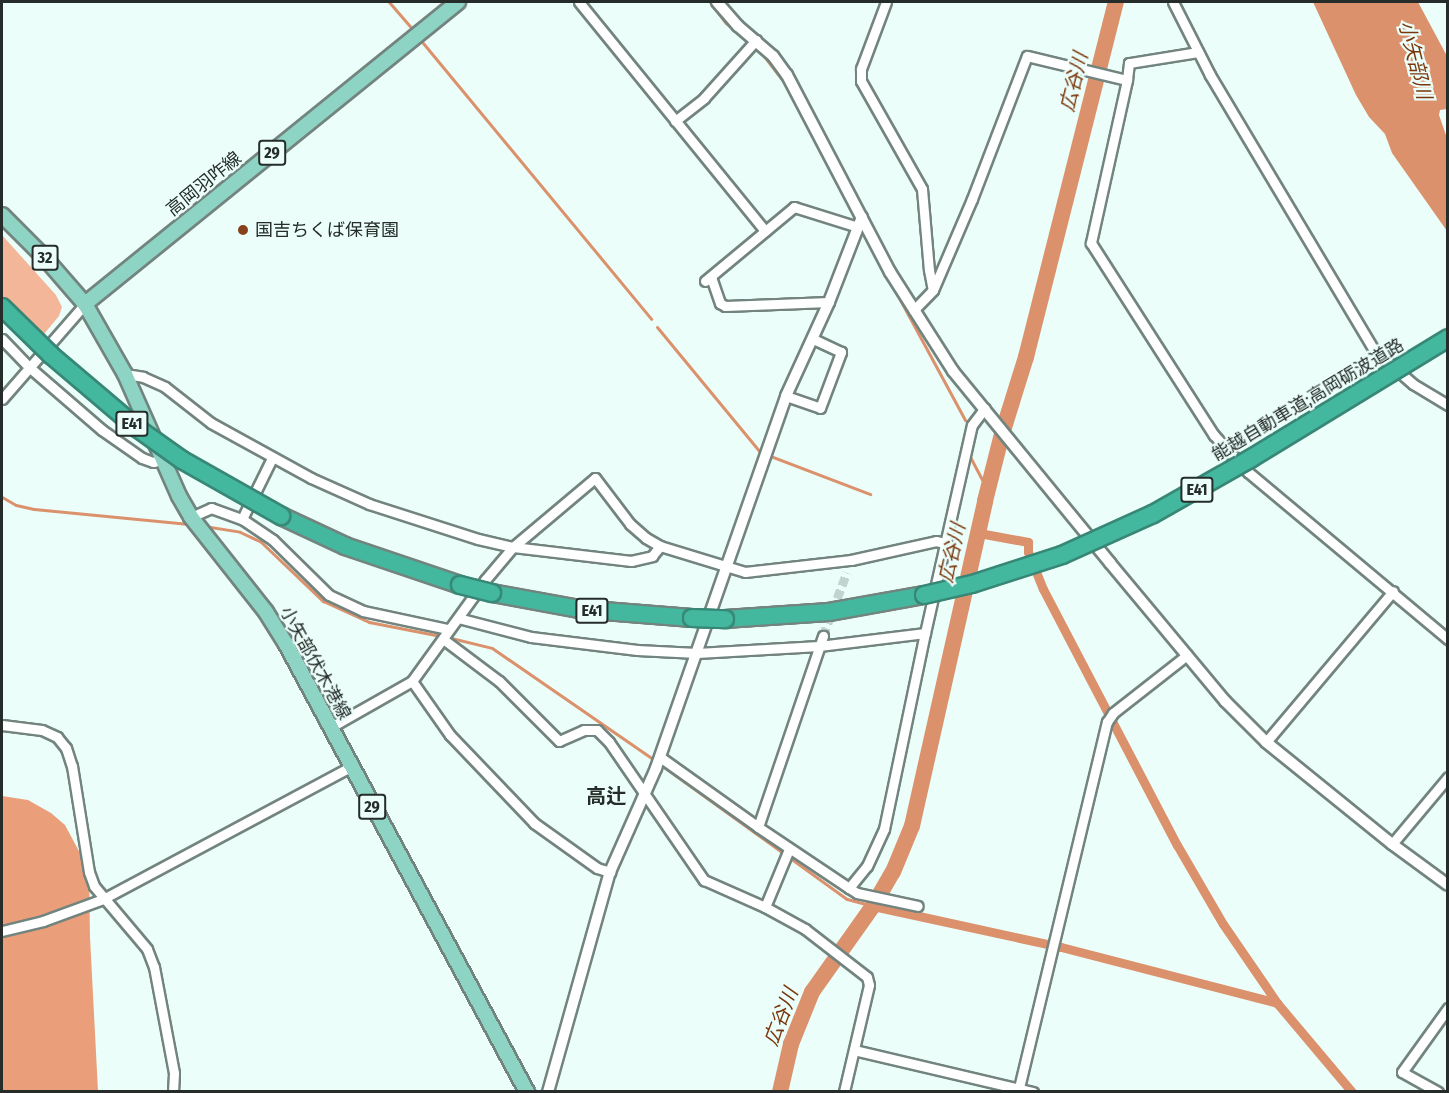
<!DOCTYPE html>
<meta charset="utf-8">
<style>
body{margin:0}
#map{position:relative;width:1449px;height:1093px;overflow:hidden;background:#ebfef9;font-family:"Fira Sans Condensed","Noto Sans JP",sans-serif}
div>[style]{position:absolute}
.green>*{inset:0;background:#f3b698}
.forest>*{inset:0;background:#ea9f7a}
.water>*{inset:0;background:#db916c}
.stream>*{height:3px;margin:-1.5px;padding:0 1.5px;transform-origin:1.5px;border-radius:1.5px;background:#db916c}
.canal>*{height:9px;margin:-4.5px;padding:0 4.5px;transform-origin:4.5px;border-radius:4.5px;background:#db916c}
.river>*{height:16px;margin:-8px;padding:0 8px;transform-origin:8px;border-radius:8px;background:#db916c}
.minor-tunnel>*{height:9px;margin-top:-4.5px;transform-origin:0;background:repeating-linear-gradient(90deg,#c3d4d0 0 9px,transparent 0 13.5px)}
.roads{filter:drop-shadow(2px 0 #73847f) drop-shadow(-2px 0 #73847f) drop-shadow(0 2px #73847f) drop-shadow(0 -2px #73847f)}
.minor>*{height:9px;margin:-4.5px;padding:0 4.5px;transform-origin:4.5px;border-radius:4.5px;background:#fff}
.tertiary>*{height:10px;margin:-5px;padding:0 5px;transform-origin:5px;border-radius:5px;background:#fff}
.primary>*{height:14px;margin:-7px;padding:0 7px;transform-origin:7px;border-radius:7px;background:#8ed4c5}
.motorway>*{height:16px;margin:-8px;padding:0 8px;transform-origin:8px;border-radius:8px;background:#43b89f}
.bridges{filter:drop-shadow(2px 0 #388776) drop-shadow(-2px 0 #388776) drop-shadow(0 2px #388776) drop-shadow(0 -2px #388776)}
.motorway-bridge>*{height:16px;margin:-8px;padding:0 8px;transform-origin:8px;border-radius:8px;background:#43b89f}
.dots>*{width:16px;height:16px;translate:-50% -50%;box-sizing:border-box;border:3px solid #ebfef9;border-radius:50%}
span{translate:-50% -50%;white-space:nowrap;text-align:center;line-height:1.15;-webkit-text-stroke:4.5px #ebfef9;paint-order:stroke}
.shield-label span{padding:2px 4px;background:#ebfef9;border:2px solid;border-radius:4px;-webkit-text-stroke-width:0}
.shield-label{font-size:16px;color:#252c2a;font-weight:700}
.street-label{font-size:18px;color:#252c2a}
.poi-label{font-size:18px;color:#252c2a}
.left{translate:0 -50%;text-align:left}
.water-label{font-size:20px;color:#7a370e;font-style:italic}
.neighbourhood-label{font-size:20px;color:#252c2a;font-weight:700}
.frame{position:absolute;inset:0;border:3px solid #252c2a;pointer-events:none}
</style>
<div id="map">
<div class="green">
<div style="clip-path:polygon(2px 235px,56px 295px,62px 307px,59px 316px,40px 339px,2px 299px)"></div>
</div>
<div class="forest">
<div style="clip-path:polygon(2px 796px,28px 800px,51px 813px,65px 825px,89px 870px,90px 937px,98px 1091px,2px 1091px)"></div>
</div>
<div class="water">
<div style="clip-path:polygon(1313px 2px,1418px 2px,1447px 56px,1447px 109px,1440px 110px,1439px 115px,1447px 138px,1447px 231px,1392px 153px,1385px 134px,1369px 117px,1356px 95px)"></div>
</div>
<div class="stream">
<div style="left:389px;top:2px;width:32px;rotate:49deg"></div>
<div style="left:710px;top:2px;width:26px;rotate:53deg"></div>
<div style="left:726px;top:23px;width:31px;rotate:40deg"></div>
<div style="left:423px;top:43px;width:358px;rotate:50.4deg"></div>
<div style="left:760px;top:51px;width:44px;rotate:52.4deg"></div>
<div style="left:891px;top:283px;width:156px;rotate:61.6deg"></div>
<div style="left:657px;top:327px;width:162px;rotate:50.5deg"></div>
<div style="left:760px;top:452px;width:118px;rotate:20.9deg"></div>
<div style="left:968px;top:453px;width:43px;rotate:62.2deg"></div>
<div style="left:2px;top:497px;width:16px;rotate:30deg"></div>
<div style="left:16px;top:505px;width:18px;rotate:13deg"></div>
<div style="left:34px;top:509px;width:158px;rotate:5.5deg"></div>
<div style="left:204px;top:526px;width:36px;rotate:9deg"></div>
<div style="left:240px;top:532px;width:23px;rotate:25deg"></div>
<div style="left:261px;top:542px;width:86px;rotate:43.6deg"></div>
<div style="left:323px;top:601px;width:51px;rotate:24.5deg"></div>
<div style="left:369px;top:622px;width:73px;rotate:11deg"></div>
<div style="left:447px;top:637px;width:46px;rotate:13.7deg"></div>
<div style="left:492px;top:648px;width:199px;rotate:34.6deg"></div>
<div style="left:661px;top:765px;width:229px;rotate:35.8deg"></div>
<div style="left:847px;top:899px;width:27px;rotate:15deg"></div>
</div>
<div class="canal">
<div style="left:979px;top:533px;width:50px;rotate:10.4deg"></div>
<div style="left:1028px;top:542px;width:10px;rotate:90deg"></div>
<div style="left:1028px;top:552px;width:40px;rotate:68deg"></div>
<div style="left:1043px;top:589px;width:289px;rotate:62.4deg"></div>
<div style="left:1177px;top:845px;width:91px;rotate:59.8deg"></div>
<div style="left:1223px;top:924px;width:96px;rotate:55.6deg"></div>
<div style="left:1277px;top:1003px;width:116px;rotate:49.9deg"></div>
<div style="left:873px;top:906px;width:192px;rotate:12.3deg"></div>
<div style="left:1061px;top:947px;width:223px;rotate:14.5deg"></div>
</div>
<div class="river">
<div style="left:780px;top:1092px;width:49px;rotate:-77.1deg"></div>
<div style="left:791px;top:1044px;width:56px;rotate:-68deg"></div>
<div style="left:812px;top:992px;width:105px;rotate:-54.7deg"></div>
<div style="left:873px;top:906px;width:39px;rotate:-60deg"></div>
<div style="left:893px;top:872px;width:50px;rotate:-67.6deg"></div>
<div style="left:912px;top:826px;width:333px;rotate:-77.3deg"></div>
<div style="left:985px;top:501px;width:69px;rotate:-75.8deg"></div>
<div style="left:1002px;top:434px;width:81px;rotate:-72.7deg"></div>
<div style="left:1026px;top:357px;width:366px;rotate:-75.8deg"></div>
</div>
<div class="minor-tunnel">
<div style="left:823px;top:636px;width:68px;rotate:-69.4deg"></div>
</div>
<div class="roads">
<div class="minor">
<div style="left:579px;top:2px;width:295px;rotate:50.9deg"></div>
<div style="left:886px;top:2px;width:72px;rotate:110.5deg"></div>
<div style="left:861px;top:69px;width:12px;rotate:90deg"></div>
<div style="left:861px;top:81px;width:124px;rotate:60.5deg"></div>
<div style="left:922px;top:189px;width:81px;rotate:85.1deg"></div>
<div style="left:929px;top:270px;width:20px;rotate:79deg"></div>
<div style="left:933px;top:290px;width:28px;rotate:134deg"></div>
<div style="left:1173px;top:2px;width:82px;rotate:63.1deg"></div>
<div style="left:1210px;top:75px;width:320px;rotate:59.2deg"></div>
<div style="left:1374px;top:350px;width:52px;rotate:41.1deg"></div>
<div style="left:1413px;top:384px;width:41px;rotate:31deg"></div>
<div style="left:1198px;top:52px;width:70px;rotate:170.9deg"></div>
<div style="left:1129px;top:63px;width:17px;rotate:97deg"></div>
<div style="left:1127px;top:80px;width:167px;rotate:102.5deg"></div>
<div style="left:1091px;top:243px;width:228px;rotate:57.4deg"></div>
<div style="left:1214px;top:435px;width:50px;rotate:47.4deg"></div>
<div style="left:1248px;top:472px;width:261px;rotate:39.9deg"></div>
<div style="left:675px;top:121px;width:37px;rotate:-38deg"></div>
<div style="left:704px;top:98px;width:78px;rotate:-48.1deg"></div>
<div style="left:711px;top:277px;width:28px;rotate:71deg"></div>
<div style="left:720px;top:303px;width:6px;rotate:31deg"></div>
<div style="left:725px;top:306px;width:104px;rotate:-2.2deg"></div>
<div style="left:705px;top:281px;width:116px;rotate:-39.7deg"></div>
<div style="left:794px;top:207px;width:67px;rotate:17.4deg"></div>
<div style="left:933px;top:290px;width:99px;rotate:-66.8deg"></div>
<div style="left:972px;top:199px;width:153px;rotate:-69deg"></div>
<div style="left:1027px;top:56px;width:103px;rotate:13.5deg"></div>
<div style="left:2px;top:339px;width:39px;rotate:46deg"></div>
<div style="left:29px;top:367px;width:96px;rotate:40.8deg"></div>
<div style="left:102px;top:430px;width:49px;rotate:35deg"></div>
<div style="left:142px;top:458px;width:12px;rotate:20deg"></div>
<div style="left:153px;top:462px;width:9px;rotate:-13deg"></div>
<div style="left:125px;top:374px;width:18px;rotate:9deg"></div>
<div style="left:143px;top:377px;width:24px;rotate:24deg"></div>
<div style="left:165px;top:387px;width:58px;rotate:38deg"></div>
<div style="left:211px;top:423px;width:114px;rotate:28.8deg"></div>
<div style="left:311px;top:478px;width:64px;rotate:24.1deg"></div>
<div style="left:369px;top:504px;width:114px;rotate:17.8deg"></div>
<div style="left:478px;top:539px;width:36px;rotate:13deg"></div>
<div style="left:513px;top:547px;width:119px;rotate:6.8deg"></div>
<div style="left:631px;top:561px;width:22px;rotate:-13deg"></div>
<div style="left:652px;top:556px;width:13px;rotate:-51deg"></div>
<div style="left:786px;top:396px;width:36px;rotate:19deg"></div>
<div style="left:820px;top:408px;width:60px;rotate:-69.4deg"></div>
<div style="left:841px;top:352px;width:31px;rotate:-155deg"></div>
<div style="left:2px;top:399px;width:126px;rotate:-48.9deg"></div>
<div style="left:191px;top:517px;width:22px;rotate:-24deg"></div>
<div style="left:211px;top:508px;width:33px;rotate:20deg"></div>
<div style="left:242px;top:519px;width:37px;rotate:34deg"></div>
<div style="left:273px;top:540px;width:78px;rotate:44.5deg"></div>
<div style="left:329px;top:595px;width:38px;rotate:25deg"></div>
<div style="left:363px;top:611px;width:87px;rotate:12deg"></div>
<div style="left:242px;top:519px;width:68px;rotate:-63.8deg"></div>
<div style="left:458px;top:618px;width:75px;rotate:14.6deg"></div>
<div style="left:531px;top:637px;width:107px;rotate:7deg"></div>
<div style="left:637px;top:650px;width:60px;rotate:2.9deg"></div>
<div style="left:697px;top:653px;width:122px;rotate:-3.3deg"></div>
<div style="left:819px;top:646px;width:107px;rotate:-7deg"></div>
<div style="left:925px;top:633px;width:213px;rotate:-77.3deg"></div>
<div style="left:972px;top:425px;width:21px;rotate:-53deg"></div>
<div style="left:443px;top:639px;width:70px;rotate:36.9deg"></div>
<div style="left:499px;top:681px;width:85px;rotate:45deg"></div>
<div style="left:559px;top:741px;width:27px;rotate:-24deg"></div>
<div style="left:584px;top:730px;width:13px"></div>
<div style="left:597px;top:730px;width:17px;rotate:45deg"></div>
<div style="left:609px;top:742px;width:168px;rotate:55.5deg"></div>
<div style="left:704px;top:880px;width:67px;rotate:23.9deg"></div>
<div style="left:765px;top:907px;width:46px;rotate:28.8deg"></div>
<div style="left:805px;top:929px;width:78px;rotate:37.7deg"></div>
<div style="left:867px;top:977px;width:8px;rotate:76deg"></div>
<div style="left:869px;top:985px;width:110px;rotate:103.2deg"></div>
<div style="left:412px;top:681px;width:66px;rotate:54.9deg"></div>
<div style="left:450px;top:735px;width:122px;rotate:46.3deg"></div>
<div style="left:534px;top:823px;width:77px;rotate:35.5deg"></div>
<div style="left:597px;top:868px;width:14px;rotate:17deg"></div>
<div style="left:2px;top:725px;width:40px;rotate:7.1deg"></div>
<div style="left:42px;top:730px;width:17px;rotate:25deg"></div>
<div style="left:57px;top:737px;width:14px;rotate:51deg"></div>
<div style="left:66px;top:748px;width:19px;rotate:72deg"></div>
<div style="left:72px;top:766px;width:107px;rotate:80.9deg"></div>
<div style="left:89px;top:872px;width:15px;rotate:70deg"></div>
<div style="left:94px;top:886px;width:82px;rotate:49.9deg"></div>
<div style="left:147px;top:949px;width:19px;rotate:69deg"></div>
<div style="left:154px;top:967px;width:108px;rotate:79.3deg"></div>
<div style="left:174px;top:1073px;width:19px;rotate:93deg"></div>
<div style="left:331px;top:727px;width:93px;rotate:-29.6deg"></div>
<div style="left:412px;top:681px;width:125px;rotate:-54.1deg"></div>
<div style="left:485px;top:580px;width:43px;rotate:-49.7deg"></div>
<div style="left:513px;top:547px;width:107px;rotate:-40.1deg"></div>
<div style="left:595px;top:478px;width:58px;rotate:52.7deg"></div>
<div style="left:630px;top:524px;width:21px;rotate:41deg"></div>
<div style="left:646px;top:538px;width:16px;rotate:30deg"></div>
<div style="left:660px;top:546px;width:89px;rotate:17deg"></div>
<div style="left:745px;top:572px;width:107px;rotate:-6.5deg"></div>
<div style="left:851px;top:560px;width:87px;rotate:-12.6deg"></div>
<div style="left:936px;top:541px;width:9px;rotate:13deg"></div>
<div style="left:1266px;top:742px;width:197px;rotate:-49.9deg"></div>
<div style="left:660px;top:757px;width:120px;rotate:35.5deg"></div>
<div style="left:758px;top:827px;width:202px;rotate:-71.2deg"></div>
<div style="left:758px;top:827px;width:110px;rotate:33.8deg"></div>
<div style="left:849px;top:888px;width:28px;rotate:-51deg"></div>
<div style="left:867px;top:866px;width:41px;rotate:-65.3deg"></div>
<div style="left:884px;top:829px;width:200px;rotate:-78.2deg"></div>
<div style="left:1392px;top:844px;width:87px;rotate:-50.1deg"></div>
<div style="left:849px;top:888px;width:9px;rotate:32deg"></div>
<div style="left:857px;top:893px;width:62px;rotate:12deg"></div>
<div style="left:765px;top:907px;width:63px;rotate:-67.5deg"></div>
<div style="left:2px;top:931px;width:42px;rotate:-13.7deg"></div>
<div style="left:43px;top:921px;width:64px;rotate:-20.1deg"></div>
<div style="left:103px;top:899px;width:280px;rotate:-28.1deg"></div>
<div style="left:854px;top:1050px;width:184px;rotate:13.2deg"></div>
<div style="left:1018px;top:1092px;width:381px;rotate:-76.5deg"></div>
<div style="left:1107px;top:722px;width:11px;rotate:-56deg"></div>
<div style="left:1113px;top:713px;width:94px;rotate:-38.1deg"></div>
<div style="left:1438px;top:1092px;width:41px;rotate:-150.9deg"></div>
<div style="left:1402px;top:1072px;width:79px;rotate:-54.3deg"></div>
</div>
<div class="tertiary">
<div style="left:717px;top:2px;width:32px;rotate:49deg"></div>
<div style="left:738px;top:26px;width:46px;rotate:40.6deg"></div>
<div style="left:773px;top:56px;width:24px;rotate:54deg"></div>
<div style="left:787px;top:75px;width:222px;rotate:62.4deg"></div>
<div style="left:890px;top:272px;width:117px;rotate:57.5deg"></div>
<div style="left:953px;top:371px;width:248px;rotate:50.7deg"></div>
<div style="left:1110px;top:563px;width:180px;rotate:50.2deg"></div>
<div style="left:1225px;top:701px;width:58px;rotate:45deg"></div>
<div style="left:1266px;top:742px;width:162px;rotate:39deg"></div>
<div style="left:1392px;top:844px;width:69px;rotate:36.2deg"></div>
<div style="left:548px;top:1092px;width:229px;rotate:-74.3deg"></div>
<div style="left:610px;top:872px;width:114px;rotate:-66.1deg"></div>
<div style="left:656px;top:768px;width:394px;rotate:-70.7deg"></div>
<div style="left:786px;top:396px;width:103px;rotate:-65.4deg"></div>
<div style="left:829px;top:302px;width:91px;rotate:-68.8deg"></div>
</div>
<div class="primary">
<div style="left:2px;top:215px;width:61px;rotate:45deg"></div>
<div style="left:45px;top:258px;width:61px;rotate:49deg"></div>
<div style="left:85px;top:304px;width:81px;rotate:60.3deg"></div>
<div style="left:125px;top:374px;width:133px;rotate:66.1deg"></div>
<div style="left:179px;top:496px;width:24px;rotate:60deg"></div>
<div style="left:191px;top:517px;width:121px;rotate:51.7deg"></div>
<div style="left:266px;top:612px;width:38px;rotate:58deg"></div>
<div style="left:286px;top:644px;width:509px;rotate:61.72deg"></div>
<div style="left:85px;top:304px;width:480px;rotate:-39deg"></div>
</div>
<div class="motorway">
<div style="left:281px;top:516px;width:71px;rotate:25.1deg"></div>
<div style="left:345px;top:546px;width:121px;rotate:18.7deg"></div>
<div style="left:492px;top:593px;width:88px;rotate:10.4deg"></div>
<div style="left:579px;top:609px;width:113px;rotate:4.6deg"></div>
<div style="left:725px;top:619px;width:104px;rotate:-3.9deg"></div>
<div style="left:829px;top:612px;width:97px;rotate:-10.1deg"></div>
</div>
</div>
<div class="bridges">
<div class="motorway-bridge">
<div style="left:2px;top:307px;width:69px;rotate:44.4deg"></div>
<div style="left:51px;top:355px;width:113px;rotate:40.3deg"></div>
<div style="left:137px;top:428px;width:55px;rotate:35.4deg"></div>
<div style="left:182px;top:460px;width:114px;rotate:29.5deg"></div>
<div style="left:460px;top:585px;width:33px;rotate:14deg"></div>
<div style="left:924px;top:595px;width:49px;rotate:-12.9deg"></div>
<div style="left:972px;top:584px;width:95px;rotate:-17.9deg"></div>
<div style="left:1062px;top:555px;width:100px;rotate:-24.3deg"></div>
<div style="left:1153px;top:514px;width:112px;rotate:-29.6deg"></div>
<div style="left:1250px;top:459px;width:232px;rotate:-31.4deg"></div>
<div style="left:692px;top:618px;width:33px;rotate:2deg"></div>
</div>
</div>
<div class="dots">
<div style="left:243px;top:230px;background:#88421b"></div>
</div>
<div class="shield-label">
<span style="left:272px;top:153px">29</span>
<span style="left:45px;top:258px">32</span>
<span style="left:132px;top:424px">E41</span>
<span style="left:1197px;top:490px">E41</span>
<span style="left:592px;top:611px">E41</span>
<span style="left:372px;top:807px">29</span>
</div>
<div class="street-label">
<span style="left:204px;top:184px;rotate:-39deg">高岡羽咋線</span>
<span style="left:1308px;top:400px;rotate:-31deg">能越自動車道;高岡砺波道路</span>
<span style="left:315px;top:663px;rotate:61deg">小矢部伏木港線</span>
</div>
<div class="poi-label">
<span class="left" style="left:255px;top:230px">国吉ちくば保育園</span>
</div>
<div class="water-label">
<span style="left:1415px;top:60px;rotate:76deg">小矢部川</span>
<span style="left:1074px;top:82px;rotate:-76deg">広谷川</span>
<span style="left:952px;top:553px;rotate:-77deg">広谷川</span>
<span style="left:781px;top:1017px;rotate:-69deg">広谷川</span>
</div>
<div class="neighbourhood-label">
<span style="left:606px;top:796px">高辻</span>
</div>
<div class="frame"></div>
</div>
